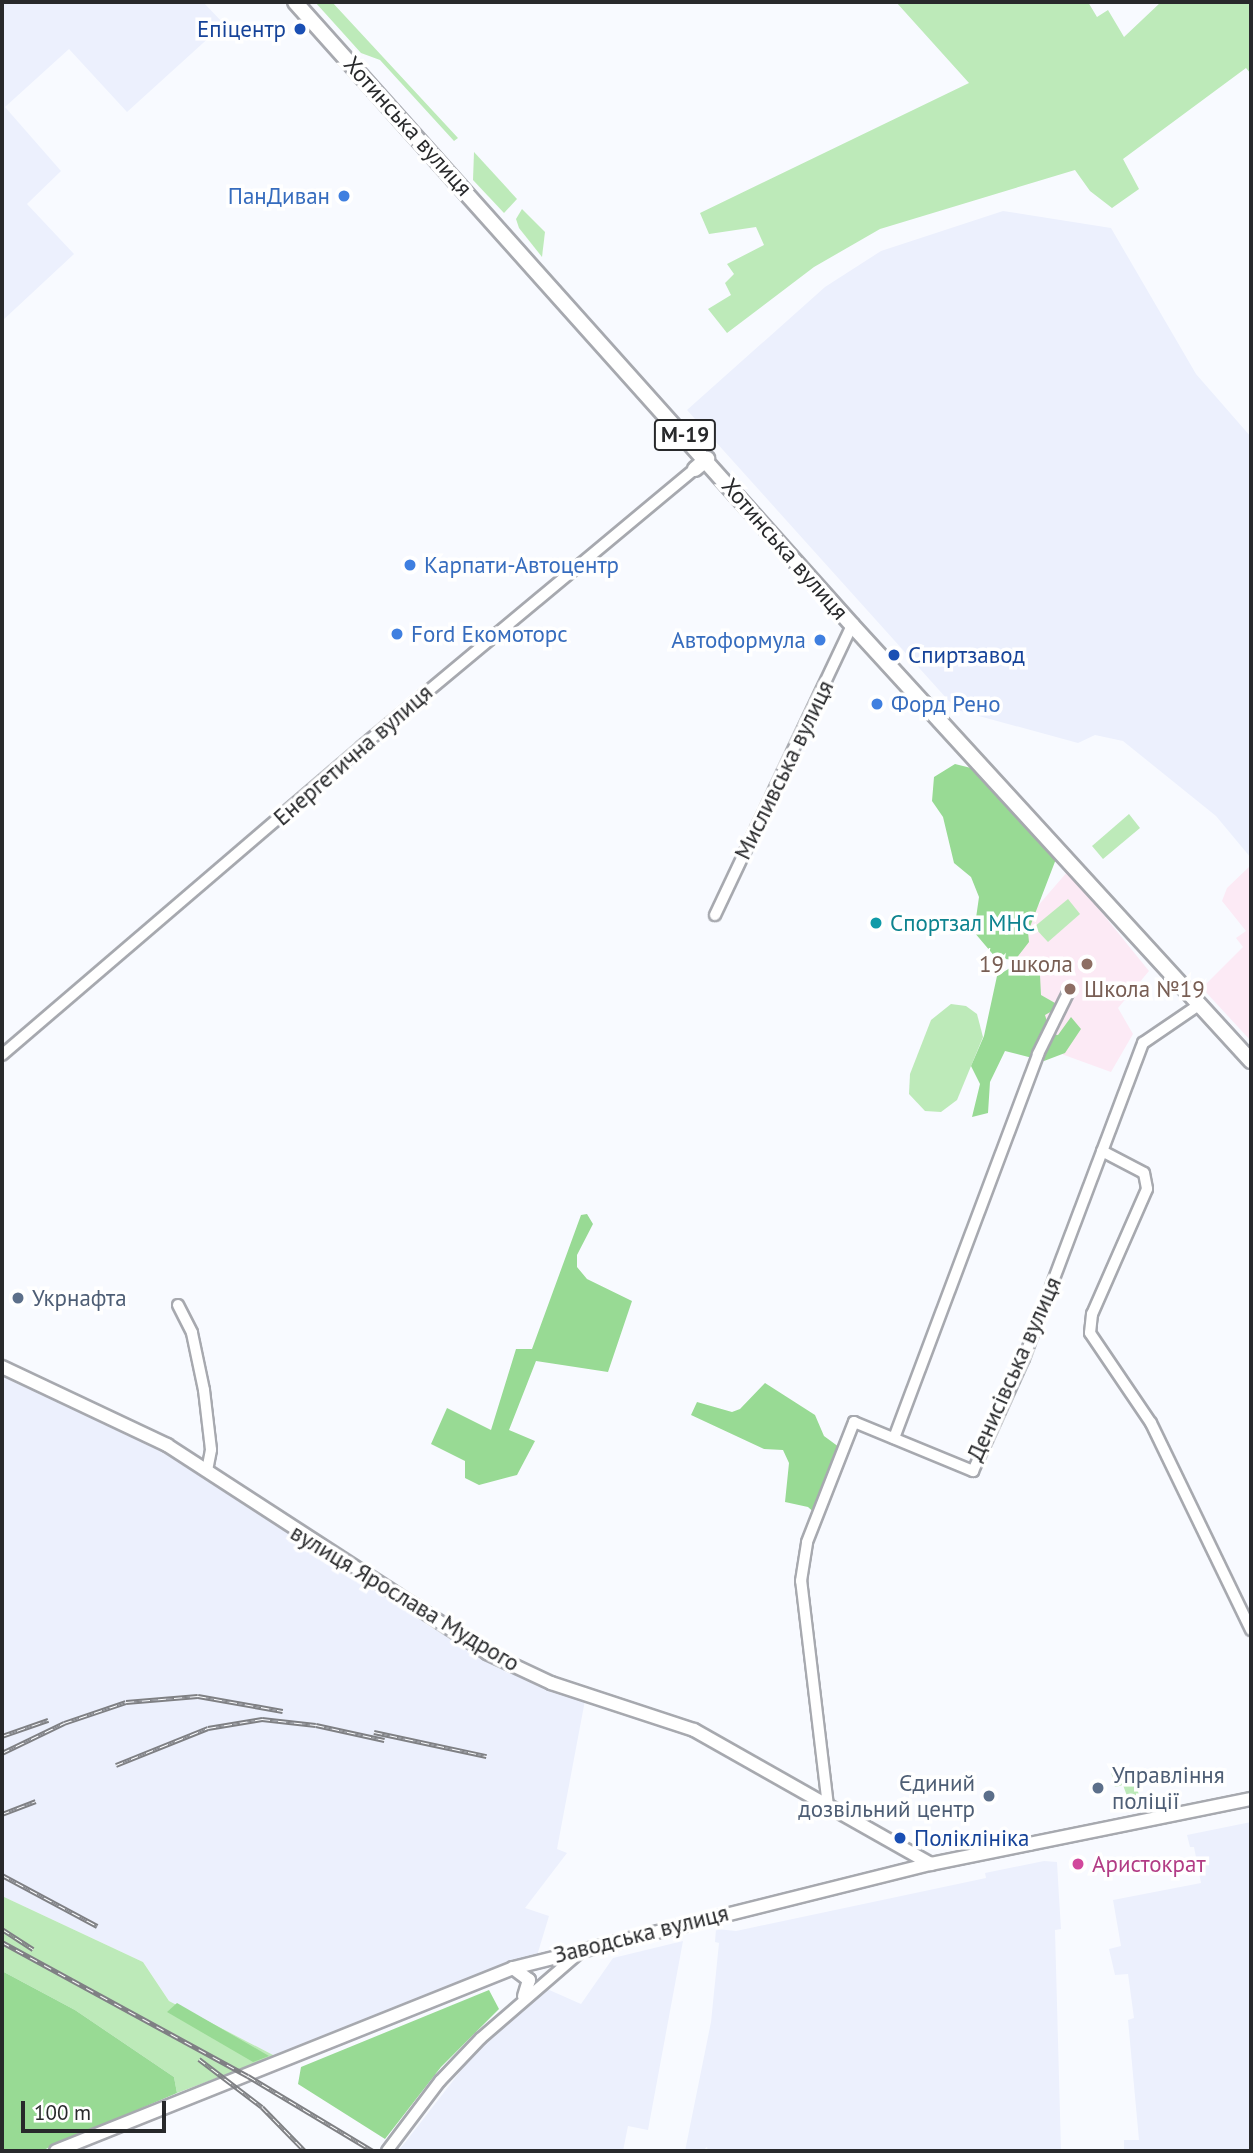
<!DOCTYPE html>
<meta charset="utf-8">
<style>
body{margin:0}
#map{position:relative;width:1253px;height:2153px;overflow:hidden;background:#f8faff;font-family:"PT Sans",sans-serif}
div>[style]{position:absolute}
.built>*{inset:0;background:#ecf0fd}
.education>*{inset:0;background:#fceaf5}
.green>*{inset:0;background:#bdeab9}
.forest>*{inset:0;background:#98da94}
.roads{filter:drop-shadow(2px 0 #a7a9af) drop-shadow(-2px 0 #a7a9af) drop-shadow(0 2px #a7a9af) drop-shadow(0 -2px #a7a9af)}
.minor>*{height:10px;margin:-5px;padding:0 5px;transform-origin:5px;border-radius:5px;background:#fff}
.major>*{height:12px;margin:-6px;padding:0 6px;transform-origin:6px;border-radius:6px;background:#fff}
.highway>*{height:14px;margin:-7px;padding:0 7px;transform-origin:7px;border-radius:7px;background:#fff}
.rail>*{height:5px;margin-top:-2.5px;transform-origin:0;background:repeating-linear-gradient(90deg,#fff 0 8px,#7f8084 0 16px);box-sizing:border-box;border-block:2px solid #7f8084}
.dots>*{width:19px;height:19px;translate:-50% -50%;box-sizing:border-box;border:4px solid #fff;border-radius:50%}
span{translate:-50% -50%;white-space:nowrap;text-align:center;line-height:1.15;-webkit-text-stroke:7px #fff;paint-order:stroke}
.shield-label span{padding:2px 5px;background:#fff;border:2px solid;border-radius:5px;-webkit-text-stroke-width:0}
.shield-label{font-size:21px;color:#28292b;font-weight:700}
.transit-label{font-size:23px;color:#164399}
.right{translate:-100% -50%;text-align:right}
.left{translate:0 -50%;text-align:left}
.street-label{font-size:23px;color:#28292b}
.shop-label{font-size:23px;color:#366cbe}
.culture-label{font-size:23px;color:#0d838f}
.education-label{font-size:23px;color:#785e54}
.service-label{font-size:23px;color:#4e5e75}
.hotel-label{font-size:23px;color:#b23c85}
.frame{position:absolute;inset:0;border:4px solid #28292b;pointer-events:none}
.scale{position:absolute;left:21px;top:2101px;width:145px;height:32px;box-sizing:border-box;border:4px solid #28292b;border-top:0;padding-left:9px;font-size:21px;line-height:24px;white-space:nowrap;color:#28292b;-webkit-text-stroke:5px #fff;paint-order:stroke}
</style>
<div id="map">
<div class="built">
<div style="clip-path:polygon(2px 2px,203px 2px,224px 24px,127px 112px,69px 49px,5px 107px,61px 171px,27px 204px,74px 254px,2px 321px)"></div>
<div style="clip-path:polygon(1003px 211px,1111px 228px,1196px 374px,1251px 437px,1251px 858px,1216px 816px,1123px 741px,1095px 735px,1078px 743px,957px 710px,687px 410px,825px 287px,881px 251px)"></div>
<div style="clip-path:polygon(2px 1368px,166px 1445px,485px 1654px,586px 1695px,557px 1849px,567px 1853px,525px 1908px,549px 1916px,536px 1959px,275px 2056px,169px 2001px,143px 1962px,2px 1896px)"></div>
<div style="clip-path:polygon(1251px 1822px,1251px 2151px,1124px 2151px,1124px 2140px,1139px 2140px,1128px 2020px,1134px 2018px,1128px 1974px,1115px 1975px,1109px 1949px,1121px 1946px,1113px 1900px,1201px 1883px,1194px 1847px,1190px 1847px,1187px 1835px)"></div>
<div style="clip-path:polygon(1044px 1861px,1057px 1862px,1059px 1897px,1061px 1929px,1055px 1930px,1061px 2151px,708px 2151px,707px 2147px,702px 2151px,685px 2151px,711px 2022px,719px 1943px,715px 1942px,716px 1929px,736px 1931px,986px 1878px,985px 1873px)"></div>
<div style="clip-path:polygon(683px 1941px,648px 2130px,628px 2126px,623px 2151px,400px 2149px,487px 2037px,547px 1989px,581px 2004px,613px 1958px)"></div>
</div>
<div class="education">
<div style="clip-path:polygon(1250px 866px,1251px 867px,1251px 1041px,1202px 988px,1243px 947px,1236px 938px,1246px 931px,1222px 901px,1227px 888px)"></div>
<div style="clip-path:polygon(1068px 871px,1149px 971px,1118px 1008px,1133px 1034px,1111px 1072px,995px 1030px,1023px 923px)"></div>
</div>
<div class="green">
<div style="clip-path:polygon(315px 2px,332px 2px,458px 138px,454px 141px,380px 60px,361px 53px)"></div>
<div style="clip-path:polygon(896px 2px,1088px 2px,1097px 17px,1108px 10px,1124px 37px,1161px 2px,1251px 2px,1251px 74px,1246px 68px,1123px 159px,1139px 189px,1112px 208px,1090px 191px,1075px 170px,880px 229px,814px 267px,727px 333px,708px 309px,731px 295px,725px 283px,734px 274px,727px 264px,764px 245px,756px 227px,709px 234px,700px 213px,969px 83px)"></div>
<div style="clip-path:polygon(474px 152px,517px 199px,504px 213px,473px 180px)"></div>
<div style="clip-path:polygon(522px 209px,545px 232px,542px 257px,519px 228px,516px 219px)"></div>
<div style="clip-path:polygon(1129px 814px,1140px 828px,1103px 859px,1092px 846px)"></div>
<div style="clip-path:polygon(1068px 899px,1080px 914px,1048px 942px,1034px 927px)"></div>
<div style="clip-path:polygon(951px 1004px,966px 1006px,977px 1014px,983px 1037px,957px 1100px,941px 1112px,925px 1111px,909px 1094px,910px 1074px,931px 1020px)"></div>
<div style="clip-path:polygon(1127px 1766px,1144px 1806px,1132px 1810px,1123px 1785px,1115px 1787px,1111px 1772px)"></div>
<div style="clip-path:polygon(2px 1896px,143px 1962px,169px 2001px,275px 2056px,177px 2093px,174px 2077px,75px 2010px,2px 1971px)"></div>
</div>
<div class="forest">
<div style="clip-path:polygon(955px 764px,971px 768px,1056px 859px,1028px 932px,1029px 942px,1015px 960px,996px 958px,974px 932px,979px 897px,971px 877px,954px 863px,943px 817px,932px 801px,934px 777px)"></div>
<div style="clip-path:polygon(1021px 961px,1045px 967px,1040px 975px,1041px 995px,1055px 1003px,1054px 1010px,1045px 1015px,1051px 1034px,1058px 1035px,1071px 1017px,1081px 1029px,1065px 1053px,1044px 1061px,1005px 1051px,990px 1082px,988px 1113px,972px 1117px,980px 1084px,971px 1066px,984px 1036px,997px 976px)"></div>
<div style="clip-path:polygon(587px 1214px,593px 1224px,577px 1255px,577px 1267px,587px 1279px,632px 1301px,608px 1372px,536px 1361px,509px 1430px,535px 1441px,517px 1475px,479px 1485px,465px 1478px,465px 1461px,431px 1444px,447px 1408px,491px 1430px,516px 1349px,532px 1349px,581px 1215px)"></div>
<div style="clip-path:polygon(765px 1383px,815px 1415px,824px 1436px,843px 1450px,817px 1515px,808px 1507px,785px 1502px,789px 1463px,783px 1450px,764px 1449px,691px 1415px,697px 1402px,732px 1412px,740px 1409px)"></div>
<div style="clip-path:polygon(2px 1971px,75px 2010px,174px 2077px,177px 2093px,41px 2151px,2px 2151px)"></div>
<div style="clip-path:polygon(489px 1990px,499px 2009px,441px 2067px,385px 2139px,298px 2084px,301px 2067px)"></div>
<div style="clip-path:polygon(177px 2003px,269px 2056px,253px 2062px,167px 2012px)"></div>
</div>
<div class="roads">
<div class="minor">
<div style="left:715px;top:915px;width:321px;rotate:-64.7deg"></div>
<div style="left:2px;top:1055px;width:473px;rotate:-40.6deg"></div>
<div style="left:361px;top:747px;width:435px;rotate:-39.8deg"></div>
<div style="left:1102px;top:1151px;width:47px;rotate:27.6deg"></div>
<div style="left:1144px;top:1173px;width:16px;rotate:79deg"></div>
<div style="left:1147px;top:1189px;width:137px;rotate:113.7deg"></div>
<div style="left:1092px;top:1314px;width:19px;rotate:96deg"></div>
<div style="left:1090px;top:1333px;width:109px;rotate:55.9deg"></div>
<div style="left:1151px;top:1423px;width:230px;rotate:64.2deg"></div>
<div style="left:178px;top:1305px;width:31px;rotate:63deg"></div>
<div style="left:192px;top:1333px;width:58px;rotate:78.1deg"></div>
<div style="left:204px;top:1390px;width:60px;rotate:83.3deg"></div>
<div style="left:211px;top:1450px;width:21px;rotate:101deg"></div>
<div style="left:894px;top:1438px;width:410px;rotate:-69.4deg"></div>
<div style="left:1038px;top:1054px;width:66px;rotate:-63.8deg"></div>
<div style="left:828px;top:1806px;width:227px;rotate:-96.8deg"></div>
<div style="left:801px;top:1581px;width:39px;rotate:-81deg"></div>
<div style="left:807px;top:1542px;width:129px;rotate:-68.6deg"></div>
<div style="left:854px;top:1422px;width:129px;rotate:22.4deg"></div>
<div style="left:973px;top:1471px;width:124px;rotate:-65.7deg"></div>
<div style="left:1024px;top:1358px;width:337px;rotate:-69.3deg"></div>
<div style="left:1143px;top:1043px;width:69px;rotate:-34.4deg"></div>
<div style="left:387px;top:2151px;width:88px;rotate:-52.9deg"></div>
<div style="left:440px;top:2081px;width:59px;rotate:-46.4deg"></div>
<div style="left:481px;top:2038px;width:128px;rotate:-40.9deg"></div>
</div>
<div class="major">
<div style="left:2px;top:1367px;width:183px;rotate:25.3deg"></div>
<div style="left:167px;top:1445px;width:382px;rotate:33deg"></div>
<div style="left:487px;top:1653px;width:71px;rotate:25.1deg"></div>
<div style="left:551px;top:1683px;width:151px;rotate:18.2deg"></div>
<div style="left:694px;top:1730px;width:272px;rotate:29.5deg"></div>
<div style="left:513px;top:1968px;width:20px;rotate:37deg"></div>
<div style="left:529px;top:1980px;width:17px;rotate:107deg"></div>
<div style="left:56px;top:2151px;width:492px;rotate:-21.8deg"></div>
<div style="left:513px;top:1968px;width:431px;rotate:-14deg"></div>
<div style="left:931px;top:1864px;width:327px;rotate:-11.5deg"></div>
</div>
<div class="highway">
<div style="left:295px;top:2px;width:836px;rotate:48.2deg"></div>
<div style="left:852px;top:625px;width:591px;rotate:47.54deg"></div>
<div style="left:695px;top:469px;width:16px;rotate:-40deg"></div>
</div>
</div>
<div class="rail">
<div style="left:374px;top:1732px;width:115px;rotate:12.1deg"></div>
<div style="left:2px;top:1736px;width:49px;rotate:-19.2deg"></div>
<div style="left:2px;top:1753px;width:69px;rotate:-25.8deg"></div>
<div style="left:64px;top:1723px;width:65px;rotate:-18.7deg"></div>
<div style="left:126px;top:1702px;width:72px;rotate:-4.8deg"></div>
<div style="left:198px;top:1696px;width:86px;rotate:10deg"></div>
<div style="left:116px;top:1765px;width:99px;rotate:-21.9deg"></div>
<div style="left:208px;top:1728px;width:55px;rotate:-9.5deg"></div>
<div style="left:262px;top:1719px;width:54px;rotate:6.3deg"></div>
<div style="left:316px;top:1725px;width:70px;rotate:12.4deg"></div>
<div style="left:2px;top:1814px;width:36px;rotate:-21deg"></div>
<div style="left:2px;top:1875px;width:108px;rotate:28.2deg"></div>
<div style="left:2px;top:1929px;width:37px;rotate:33deg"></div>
<div style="left:2px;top:1942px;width:280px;rotate:28.6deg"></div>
<div style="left:248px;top:2076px;width:146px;rotate:31deg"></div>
<div style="left:199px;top:2059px;width:79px;rotate:37.3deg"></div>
<div style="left:262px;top:2107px;width:62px;rotate:45.7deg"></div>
</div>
<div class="dots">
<div style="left:300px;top:29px;background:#1a4fb4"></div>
<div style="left:344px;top:196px;background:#3f7fe0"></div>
<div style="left:410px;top:565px;background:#3f7fe0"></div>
<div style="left:397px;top:634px;background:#3f7fe0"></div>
<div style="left:820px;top:640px;background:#3f7fe0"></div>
<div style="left:894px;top:655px;background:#1a4fb4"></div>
<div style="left:877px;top:704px;background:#3f7fe0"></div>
<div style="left:876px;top:923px;background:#0f9aa8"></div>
<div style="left:1087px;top:964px;background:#8d6e63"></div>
<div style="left:1070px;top:989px;background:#8d6e63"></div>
<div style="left:18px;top:1298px;background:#5c6f8a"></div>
<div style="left:1098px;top:1788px;background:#5c6f8a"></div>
<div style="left:989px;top:1796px;background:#5c6f8a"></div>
<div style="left:900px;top:1838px;background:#1a4fb4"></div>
<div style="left:1078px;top:1864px;background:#d1479c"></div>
</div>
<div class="shield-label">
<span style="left:685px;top:435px">М-19</span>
</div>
<div class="transit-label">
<span class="right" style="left:286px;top:29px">Епіцентр</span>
<span class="left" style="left:908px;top:655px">Спиртзавод</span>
<span class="left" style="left:914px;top:1838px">Поліклініка</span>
</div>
<div class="street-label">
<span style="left:408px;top:126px;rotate:48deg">Хотинська вулиця</span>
<span style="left:785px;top:549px;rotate:49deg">Хотинська вулиця</span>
<span style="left:353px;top:755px;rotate:-41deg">Енергетична вулиця</span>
<span style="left:784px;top:770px;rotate:-64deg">Мисливська вулиця</span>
<span style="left:1014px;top:1369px;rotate:-66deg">Денисівська вулиця</span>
<span style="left:405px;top:1598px;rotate:31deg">вулиця Ярослава Мудрого</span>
<span style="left:641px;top:1934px;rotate:-14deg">Заводська вулиця</span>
</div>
<div class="shop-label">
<span class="right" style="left:330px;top:196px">ПанДиван</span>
<span class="left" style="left:424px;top:565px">Карпати-Автоцентр</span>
<span class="left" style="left:411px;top:634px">Ford Екомоторс</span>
<span class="right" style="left:806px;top:640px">Автоформула</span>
<span class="left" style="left:891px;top:704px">Форд Рено</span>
</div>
<div class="culture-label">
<span class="left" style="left:890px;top:923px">Спортзал МНС</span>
</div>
<div class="education-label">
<span class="right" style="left:1073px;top:964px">19 школа</span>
<span class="left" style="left:1084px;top:989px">Школа №19</span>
</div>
<div class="service-label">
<span class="left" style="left:32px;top:1298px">Укрнафта</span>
<span class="left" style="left:1112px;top:1788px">Управління<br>поліції</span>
<span class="right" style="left:975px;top:1796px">Єдиний<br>дозвільний центр</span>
</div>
<div class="hotel-label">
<span class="left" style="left:1092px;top:1864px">Аристократ</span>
</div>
<div class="frame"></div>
<div class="scale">100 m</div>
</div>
